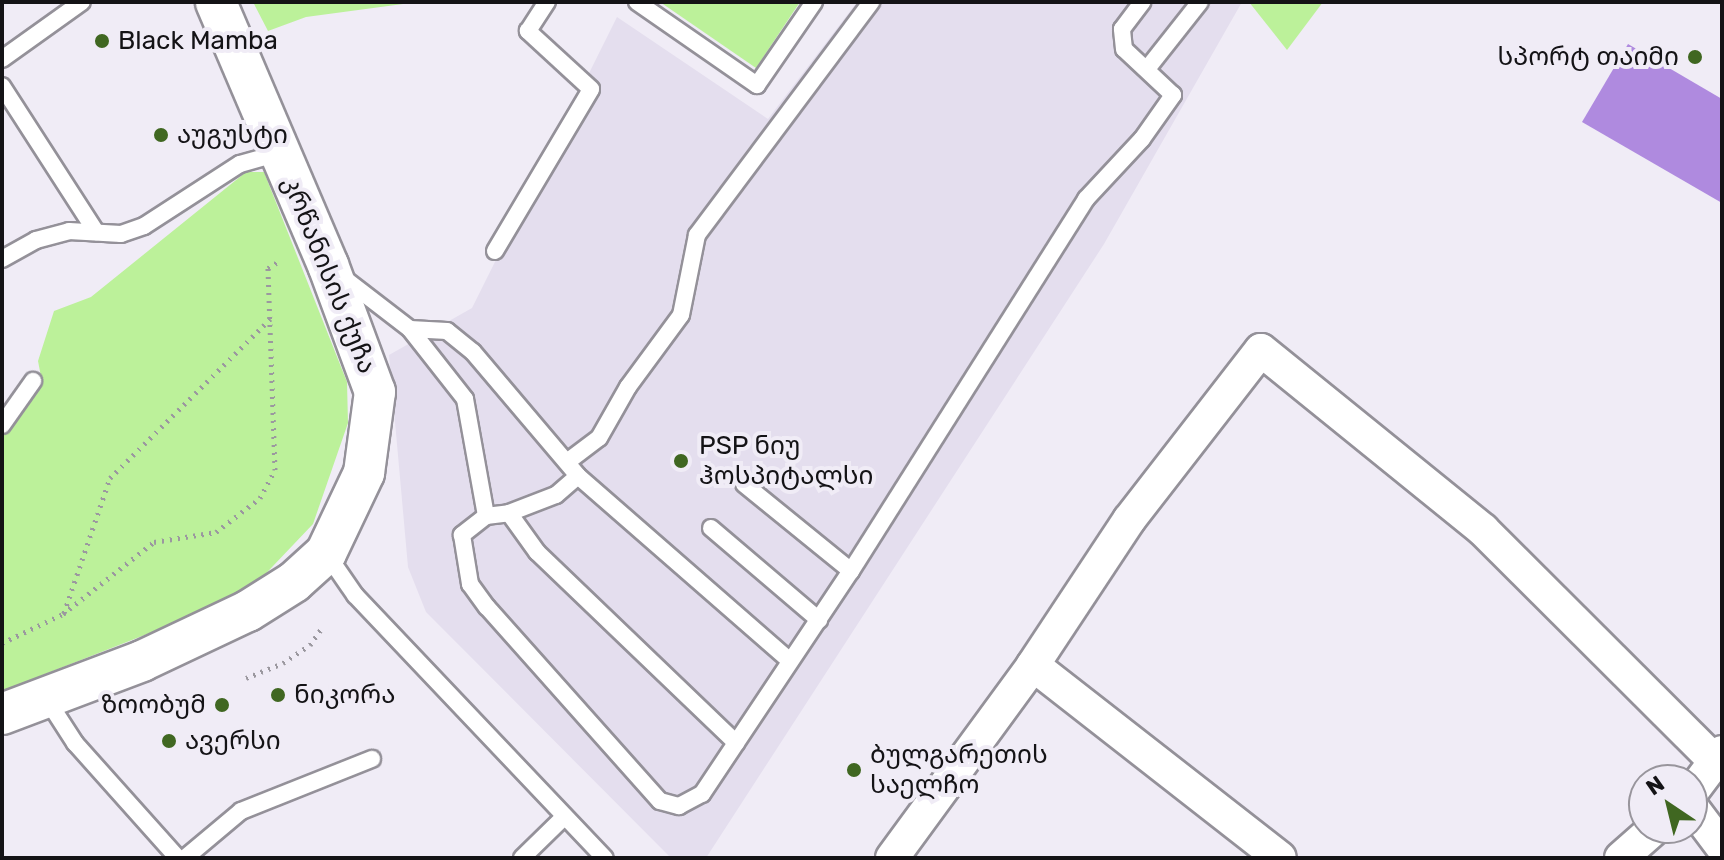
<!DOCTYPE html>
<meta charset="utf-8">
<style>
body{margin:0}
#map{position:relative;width:1724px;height:860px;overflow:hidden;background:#f0ecf6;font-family:Rubik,"Noto Sans Georgian",sans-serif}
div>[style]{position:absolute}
.built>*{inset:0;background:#e4deee}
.green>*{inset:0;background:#bcf19a}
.water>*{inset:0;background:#af8adf}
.path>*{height:5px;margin-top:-2.5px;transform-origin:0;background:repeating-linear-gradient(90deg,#9b989f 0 2px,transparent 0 8px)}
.roads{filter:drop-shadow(2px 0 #949199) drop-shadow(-2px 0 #949199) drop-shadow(0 2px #949199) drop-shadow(0 -2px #949199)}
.service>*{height:16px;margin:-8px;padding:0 8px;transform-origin:8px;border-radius:8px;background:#fff}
.minor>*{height:32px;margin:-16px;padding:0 16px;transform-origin:16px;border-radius:16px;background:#fff}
.tertiary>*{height:40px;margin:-20px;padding:0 20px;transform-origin:20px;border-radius:20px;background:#fff}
.dots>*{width:22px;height:22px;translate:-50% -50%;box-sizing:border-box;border:4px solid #f0ecf6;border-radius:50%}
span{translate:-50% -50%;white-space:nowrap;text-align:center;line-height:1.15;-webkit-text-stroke:8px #f0ecf6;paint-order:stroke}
.poi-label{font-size:26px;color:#141316}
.left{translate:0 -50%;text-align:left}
.right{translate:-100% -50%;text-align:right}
.street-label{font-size:26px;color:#141316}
.frame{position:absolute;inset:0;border:4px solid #141316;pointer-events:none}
.north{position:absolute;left:1628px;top:764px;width:80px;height:80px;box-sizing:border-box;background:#f0ecf6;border:2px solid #98959c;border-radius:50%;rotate:325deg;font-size:22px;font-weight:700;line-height:32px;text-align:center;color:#141316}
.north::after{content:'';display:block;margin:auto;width:28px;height:36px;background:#406721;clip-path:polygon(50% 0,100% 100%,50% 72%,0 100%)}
</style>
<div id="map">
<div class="built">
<div style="clip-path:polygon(857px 2px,1242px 2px,1104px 244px,706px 858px,671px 858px,426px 612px,408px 567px,389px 355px,472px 308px,617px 17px,768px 119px)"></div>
</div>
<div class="green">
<div style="clip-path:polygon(253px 2px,418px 2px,306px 17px,268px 31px)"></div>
<div style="clip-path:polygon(660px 2px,800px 2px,756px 68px)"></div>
<div style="clip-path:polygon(1249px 2px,1323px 2px,1287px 50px)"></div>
<div style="clip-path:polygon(246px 172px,264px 172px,347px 382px,348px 423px,313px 524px,253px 587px,221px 605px,2px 691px,2px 437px,42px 382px,38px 361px,54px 311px,91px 297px)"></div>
</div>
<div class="water">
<div style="clip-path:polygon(1628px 44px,1722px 99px,1722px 203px,1582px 122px)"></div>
</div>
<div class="path">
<div style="left:64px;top:613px;width:143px;rotate:-71.2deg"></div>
<div style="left:110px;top:478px;width:226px;rotate:-44.8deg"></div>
<div style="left:2px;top:643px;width:68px;rotate:-25.4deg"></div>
<div style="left:63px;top:614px;width:116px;rotate:-38.4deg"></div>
<div style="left:154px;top:542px;width:63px;rotate:-9.2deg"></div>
<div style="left:216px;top:532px;width:56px;rotate:-37.7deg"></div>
<div style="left:260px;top:498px;width:32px;rotate:-62deg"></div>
<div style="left:275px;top:470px;width:202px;rotate:-92deg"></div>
<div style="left:268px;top:268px;width:13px;rotate:-32deg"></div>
<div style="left:246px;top:678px;width:40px;rotate:-22deg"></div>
<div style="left:283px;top:663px;width:32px;rotate:-34deg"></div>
<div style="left:310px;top:645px;width:21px;rotate:-55deg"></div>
</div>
<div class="roads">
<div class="service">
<div style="left:637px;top:2px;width:146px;rotate:34.7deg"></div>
<div style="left:757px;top:85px;width:101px;rotate:-55.5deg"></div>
<div style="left:2px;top:59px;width:98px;rotate:-35.5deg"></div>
<div style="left:1147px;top:69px;width:85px;rotate:-51.7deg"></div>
<div style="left:2px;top:86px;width:174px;rotate:57.2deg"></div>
<div style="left:495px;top:251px;width:188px;rotate:-59.3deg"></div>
<div style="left:591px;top:89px;width:86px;rotate:-137.4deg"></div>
<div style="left:528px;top:31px;width:35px;rotate:-57deg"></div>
<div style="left:2px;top:259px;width:39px;rotate:-29deg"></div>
<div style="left:36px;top:240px;width:34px;rotate:-15deg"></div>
<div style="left:69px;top:231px;width:52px;rotate:3.3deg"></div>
<div style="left:121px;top:234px;width:24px;rotate:-19deg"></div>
<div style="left:144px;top:226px;width:114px;rotate:-32.9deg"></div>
<div style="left:240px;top:164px;width:41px;rotate:-15.8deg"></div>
<div style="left:345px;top:279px;width:82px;rotate:37.6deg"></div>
<div style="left:410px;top:329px;width:89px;rotate:51.8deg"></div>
<div style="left:465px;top:399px;width:119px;rotate:79.8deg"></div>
<div style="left:486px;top:516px;width:23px;rotate:-7deg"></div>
<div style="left:509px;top:513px;width:48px;rotate:54.3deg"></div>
<div style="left:537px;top:552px;width:276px;rotate:43.8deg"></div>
<div style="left:410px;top:329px;width:37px;rotate:3deg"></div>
<div style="left:447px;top:331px;width:33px;rotate:39deg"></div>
<div style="left:473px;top:352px;width:162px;rotate:49.7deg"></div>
<div style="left:578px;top:476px;width:281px;rotate:41.1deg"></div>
<div style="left:2px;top:425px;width:54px;rotate:-54.8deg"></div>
<div style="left:567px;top:462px;width:40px;rotate:-37deg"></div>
<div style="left:599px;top:438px;width:59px;rotate:-60.4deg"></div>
<div style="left:628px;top:387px;width:89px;rotate:-53.6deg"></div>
<div style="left:681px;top:315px;width:82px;rotate:-78.7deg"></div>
<div style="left:697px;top:235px;width:291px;rotate:-53.2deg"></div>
<div style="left:744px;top:484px;width:138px;rotate:39.1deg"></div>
<div style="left:509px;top:513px;width:50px;rotate:-21deg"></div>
<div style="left:556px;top:495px;width:29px;rotate:-41deg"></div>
<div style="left:486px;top:516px;width:31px;rotate:142deg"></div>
<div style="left:462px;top:535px;width:50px;rotate:80.7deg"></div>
<div style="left:470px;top:584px;width:29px;rotate:54deg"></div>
<div style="left:487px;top:607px;width:260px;rotate:48.3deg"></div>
<div style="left:660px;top:801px;width:20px;rotate:15deg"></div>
<div style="left:679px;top:806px;width:26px;rotate:-28deg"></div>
<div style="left:702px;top:794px;width:268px;rotate:-56.3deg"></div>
<div style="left:851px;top:571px;width:440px;rotate:-57.7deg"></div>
<div style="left:1086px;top:199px;width:82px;rotate:-47deg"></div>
<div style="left:1142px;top:139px;width:54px;rotate:-54.8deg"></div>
<div style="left:1173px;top:95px;width:67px;rotate:-136.8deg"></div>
<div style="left:1124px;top:49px;width:20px;rotate:-96deg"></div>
<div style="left:1122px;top:29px;width:34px;rotate:-53deg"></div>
<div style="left:711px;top:528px;width:142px;rotate:40.4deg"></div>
<div style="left:326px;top:553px;width:51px;rotate:55.4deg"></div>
<div style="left:355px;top:595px;width:363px;rotate:46.5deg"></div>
<div style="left:46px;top:698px;width:54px;rotate:57.2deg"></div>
<div style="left:75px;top:743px;width:154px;rotate:48.2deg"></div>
<div style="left:185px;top:858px;width:73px;rotate:-40deg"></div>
<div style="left:241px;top:811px;width:141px;rotate:-21.7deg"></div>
<div style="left:522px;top:858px;width:59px;rotate:-44.3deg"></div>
</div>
<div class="minor">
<div style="left:1033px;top:665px;width:313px;rotate:38deg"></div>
<div style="left:1692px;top:792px;width:50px;rotate:-53.1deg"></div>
<div style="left:1692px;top:807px;width:50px;rotate:53.1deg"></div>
<div style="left:892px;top:858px;width:239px;rotate:-53.8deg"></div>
<div style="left:1033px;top:665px;width:174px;rotate:-56.5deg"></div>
<div style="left:1129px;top:520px;width:215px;rotate:-52.2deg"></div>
<div style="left:1261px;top:350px;width:286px;rotate:39deg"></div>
<div style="left:1483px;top:530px;width:327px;rotate:44.9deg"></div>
<div style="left:1621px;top:858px;width:45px;rotate:-41.4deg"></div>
</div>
<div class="tertiary">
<div style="left:2px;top:714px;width:150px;rotate:-20.7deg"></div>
<div style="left:142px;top:661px;width:117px;rotate:-25.3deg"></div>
<div style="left:248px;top:611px;width:54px;rotate:-32.2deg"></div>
<div style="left:294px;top:582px;width:43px;rotate:-42.2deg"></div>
<div style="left:326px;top:553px;width:89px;rotate:-64.6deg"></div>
<div style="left:364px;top:473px;width:82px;rotate:-82.3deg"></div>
<div style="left:375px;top:392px;width:135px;rotate:-110.3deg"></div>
<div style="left:328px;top:265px;width:286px;rotate:-113.1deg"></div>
</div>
</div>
<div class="dots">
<div style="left:102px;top:41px;background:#406721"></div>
<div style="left:1695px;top:57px;background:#406721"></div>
<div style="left:161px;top:135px;background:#406721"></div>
<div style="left:681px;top:461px;background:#406721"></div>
<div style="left:278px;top:695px;background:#406721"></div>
<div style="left:222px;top:705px;background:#406721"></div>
<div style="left:169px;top:741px;background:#406721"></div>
<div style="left:854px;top:770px;background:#406721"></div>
</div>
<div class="poi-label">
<span class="left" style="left:118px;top:41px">Black Mamba</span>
<span class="right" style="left:1679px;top:57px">სპორტ თაიმი</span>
<span class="left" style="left:177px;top:135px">აუგუსტი</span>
<span class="left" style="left:699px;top:461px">PSP ნიუ<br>ჰოსპიტალსი</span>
<span class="left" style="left:294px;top:695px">ნიკორა</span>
<span class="right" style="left:206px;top:705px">ზოობუმ</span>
<span class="left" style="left:185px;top:741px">ავერსი</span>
<span class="left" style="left:870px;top:770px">ბულგარეთის<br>საელჩო</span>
</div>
<div class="street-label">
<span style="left:329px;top:275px;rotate:68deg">კრწანისის ქუჩა</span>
</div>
<div class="frame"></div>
<div class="north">N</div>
</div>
